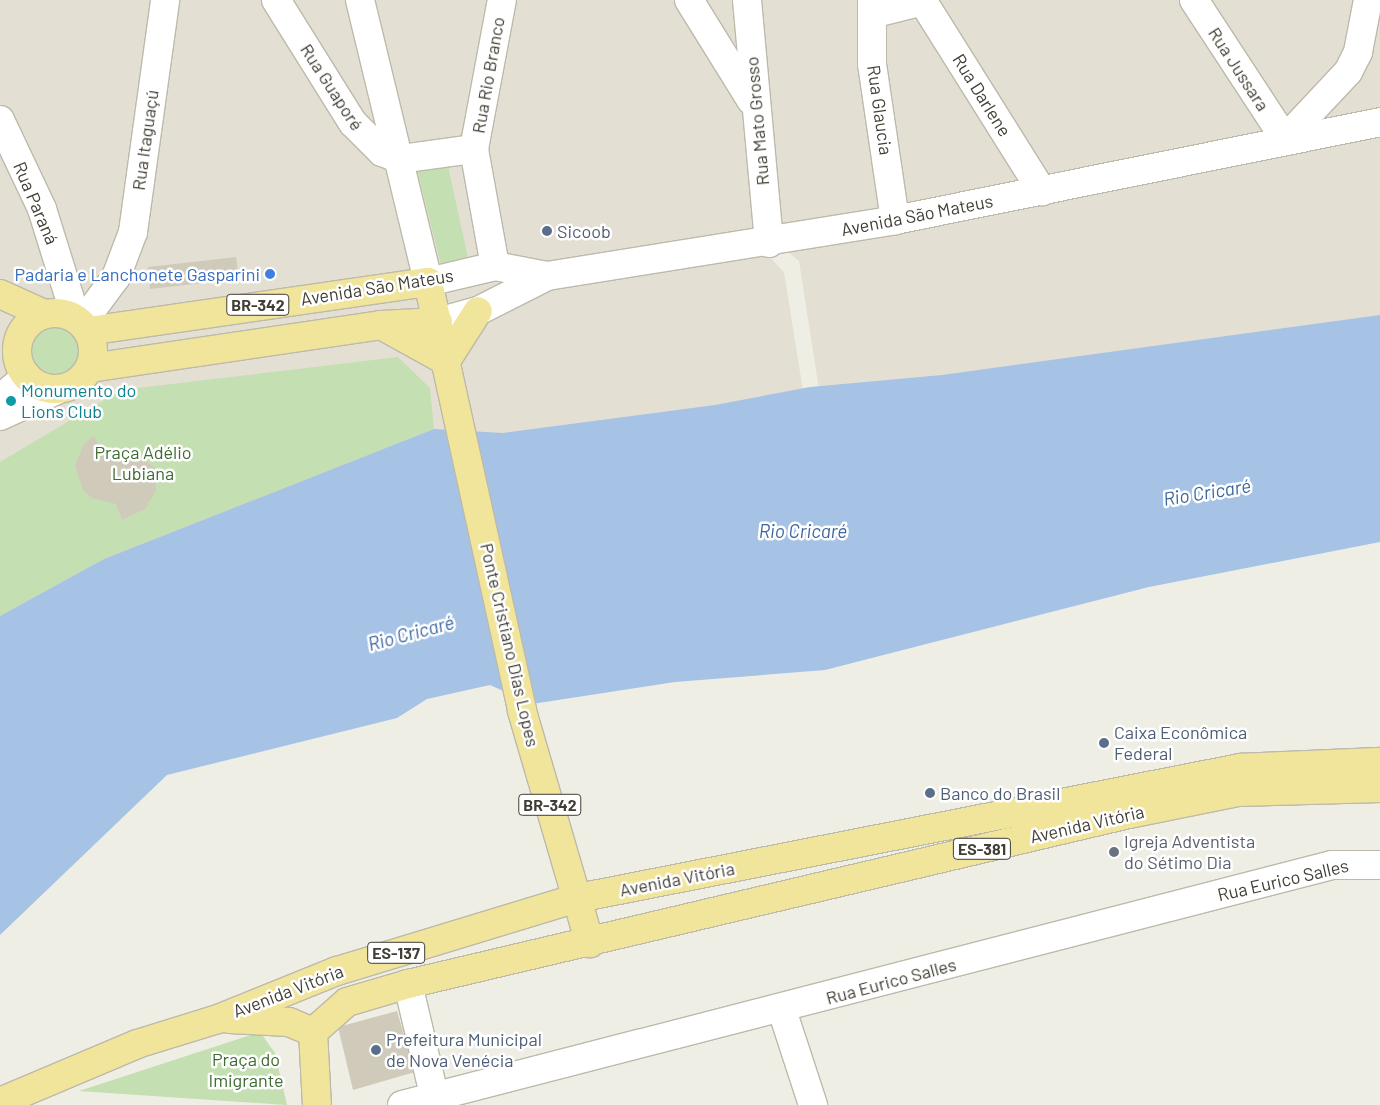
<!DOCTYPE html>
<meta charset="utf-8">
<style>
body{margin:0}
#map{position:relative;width:1380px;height:1105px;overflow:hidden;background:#efeee4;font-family:Barlow,sans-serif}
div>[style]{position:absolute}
.residential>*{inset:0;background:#e3e0d3}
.green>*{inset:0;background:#c4dfb1}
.round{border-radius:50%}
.water>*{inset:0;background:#a6c3e6}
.building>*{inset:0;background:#d0cabb}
.roads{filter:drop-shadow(1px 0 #bdb9ab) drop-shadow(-1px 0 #bdb9ab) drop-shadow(0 1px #bdb9ab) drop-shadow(0 -1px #bdb9ab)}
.minor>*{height:28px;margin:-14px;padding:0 14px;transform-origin:14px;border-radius:14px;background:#fff}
.major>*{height:28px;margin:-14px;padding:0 14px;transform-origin:14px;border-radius:14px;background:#f1e59b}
.major>.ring{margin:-14px;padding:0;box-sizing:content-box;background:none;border:28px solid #f1e59b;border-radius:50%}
.dots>*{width:14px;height:14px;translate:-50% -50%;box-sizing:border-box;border:2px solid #fff;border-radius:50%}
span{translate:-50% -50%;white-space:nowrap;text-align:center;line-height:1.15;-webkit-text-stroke:5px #fff;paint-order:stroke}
.shield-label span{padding:1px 4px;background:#fff;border:1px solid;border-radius:4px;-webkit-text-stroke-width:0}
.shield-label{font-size:16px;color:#413e35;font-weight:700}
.street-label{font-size:18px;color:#413e35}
.service-label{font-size:18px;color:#4e5e75}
.left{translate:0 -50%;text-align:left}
.shop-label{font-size:18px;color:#366cbe}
.right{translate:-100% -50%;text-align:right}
.culture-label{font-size:18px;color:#0d838f}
.park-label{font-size:18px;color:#3e6b30}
.worship-label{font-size:18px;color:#5b616d}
.water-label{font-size:19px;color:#3c679f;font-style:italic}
</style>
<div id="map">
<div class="residential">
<div style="clip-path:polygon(0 0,742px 0,753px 239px,784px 272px,822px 509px,0 816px)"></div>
<div style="clip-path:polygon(756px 0,1380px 0,1380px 414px,837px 506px,799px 261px,766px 233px)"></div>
</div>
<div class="green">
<div style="clip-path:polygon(446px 157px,468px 258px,441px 265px,415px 161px)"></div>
<div class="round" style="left:30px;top:323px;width:52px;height:52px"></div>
<div style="clip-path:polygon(398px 357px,430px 388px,434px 429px,104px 559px,0 616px,0 462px,121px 390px)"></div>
<div style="clip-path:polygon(260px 1032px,275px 1053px,287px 1105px,79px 1091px)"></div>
</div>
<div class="water">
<div style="clip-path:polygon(1380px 315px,1380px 542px,1149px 587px,825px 670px,675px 682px,532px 704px,490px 685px,427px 699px,397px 718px,167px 775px,0 935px,0 616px,104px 559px,434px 429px,503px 433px,715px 405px,810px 387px,942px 375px)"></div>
</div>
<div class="building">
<div style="clip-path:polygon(236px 257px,239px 279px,150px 289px,148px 267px)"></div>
<div style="clip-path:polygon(94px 436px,106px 459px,123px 452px,121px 447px,131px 448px,155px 469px,156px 491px,145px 509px,122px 520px,116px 504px,92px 498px,83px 490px,75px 466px,84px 444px)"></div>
<div style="clip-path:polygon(397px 1011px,415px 1072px,353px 1090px,338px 1027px)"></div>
</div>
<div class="roads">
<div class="minor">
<div style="left:276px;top:0;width:145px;rotate:58deg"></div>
<div style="left:353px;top:123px;width:41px;rotate:45deg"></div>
<div style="left:382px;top:152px;width:19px;rotate:21deg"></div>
<div style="left:400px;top:159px;width:75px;rotate:-7.7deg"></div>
<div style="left:360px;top:0;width:290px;rotate:76.4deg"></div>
<div style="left:428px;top:282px;width:69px;rotate:-13.4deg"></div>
<div style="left:495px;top:266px;width:53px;rotate:10.9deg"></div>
<div style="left:689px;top:0;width:118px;rotate:58.2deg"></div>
<div style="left:747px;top:0;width:244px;rotate:84.8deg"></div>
<div style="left:872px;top:0;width:64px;rotate:90deg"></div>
<div style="left:872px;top:64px;width:158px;rotate:81.6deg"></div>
<div style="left:922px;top:0;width:226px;rotate:57.9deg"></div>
<div style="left:1194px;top:0;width:166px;rotate:56.8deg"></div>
<div style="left:872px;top:14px;width:53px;rotate:-14.3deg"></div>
<div style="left:0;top:120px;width:98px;rotate:64.7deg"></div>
<div style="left:42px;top:209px;width:114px;rotate:72.7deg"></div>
<div style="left:1285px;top:139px;width:92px;rotate:-46.8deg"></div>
<div style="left:1348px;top:72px;width:22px;rotate:-63deg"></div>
<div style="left:1358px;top:52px;width:53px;rotate:-79.1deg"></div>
<div style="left:495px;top:266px;width:119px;rotate:-100.2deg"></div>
<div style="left:474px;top:149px;width:152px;rotate:-79.4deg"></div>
<div style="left:438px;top:322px;width:41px;rotate:-15.4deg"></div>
<div style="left:478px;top:311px;width:77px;rotate:-26.9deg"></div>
<div style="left:547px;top:276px;width:352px;rotate:-9.1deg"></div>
<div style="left:895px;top:220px;width:495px;rotate:-11.4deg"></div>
<div style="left:82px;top:323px;width:57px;rotate:-53.5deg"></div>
<div style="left:116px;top:277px;width:48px;rotate:-69.3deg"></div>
<div style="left:133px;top:232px;width:234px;rotate:-82.1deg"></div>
<div style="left:0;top:399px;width:35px;rotate:-41deg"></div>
<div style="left:0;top:416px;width:65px;rotate:-24.6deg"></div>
<div style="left:408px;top:984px;width:114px;rotate:76.8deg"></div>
<div style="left:782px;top:1010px;width:100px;rotate:71.9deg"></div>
<div style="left:402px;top:1105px;width:960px;rotate:-14.47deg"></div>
<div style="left:1332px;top:865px;width:48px"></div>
</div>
<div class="major">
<div style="left:0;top:294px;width:48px;rotate:24.4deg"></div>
<div class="ring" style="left:17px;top:313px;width:48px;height:48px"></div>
<div style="left:381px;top:325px;width:74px;rotate:29deg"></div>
<div style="left:88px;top:331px;width:344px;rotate:-8.2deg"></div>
<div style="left:428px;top:282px;width:439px;rotate:77.6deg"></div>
<div style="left:522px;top:711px;width:242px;rotate:73.7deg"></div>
<div style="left:446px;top:361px;width:59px;rotate:-57.4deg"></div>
<div style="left:90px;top:368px;width:294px;rotate:-8.4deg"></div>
<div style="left:381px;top:325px;width:57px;rotate:-3deg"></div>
<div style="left:230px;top:1019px;width:59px;rotate:2.9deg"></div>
<div style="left:289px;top:1022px;width:26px;rotate:23deg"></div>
<div style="left:313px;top:1032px;width:45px;rotate:-41.4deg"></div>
<div style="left:347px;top:1002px;width:64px;rotate:-16.4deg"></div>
<div style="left:408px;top:984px;width:741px;rotate:-13.27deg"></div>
<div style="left:1129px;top:814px;width:111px;rotate:-11.4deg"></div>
<div style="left:1238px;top:792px;width:142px;rotate:-1.6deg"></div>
<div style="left:313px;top:1032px;width:73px;rotate:86.9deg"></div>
<div style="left:0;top:1102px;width:149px;rotate:-22.9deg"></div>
<div style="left:137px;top:1044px;width:85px;rotate:-17.2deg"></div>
<div style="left:218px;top:1019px;width:128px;rotate:-22deg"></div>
<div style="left:337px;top:971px;width:252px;rotate:-16.9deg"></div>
<div style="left:578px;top:898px;width:675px;rotate:-11.11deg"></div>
<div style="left:1240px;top:768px;width:140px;rotate:-2.5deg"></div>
</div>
</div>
<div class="dots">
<div style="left:547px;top:231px;background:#5c6f8a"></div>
<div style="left:270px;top:274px;background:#3f7fe0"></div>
<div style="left:11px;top:401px;background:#0f9aa8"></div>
<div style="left:1104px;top:743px;background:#5c6f8a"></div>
<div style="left:930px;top:793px;background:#5c6f8a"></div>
<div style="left:1114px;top:852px;background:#6b7280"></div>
<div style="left:376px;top:1050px;background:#5c6f8a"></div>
</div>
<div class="shield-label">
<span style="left:258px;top:305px">BR-342</span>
<span style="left:550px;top:805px">BR-342</span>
<span style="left:982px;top:849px">ES-381</span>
<span style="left:396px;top:953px">ES-137</span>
</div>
<div class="street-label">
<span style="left:1239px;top:69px;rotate:57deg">Rua Jussara</span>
<span style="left:488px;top:75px;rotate:-80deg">Rua Rio Branco</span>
<span style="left:332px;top:87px;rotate:57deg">Rua Guaporé</span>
<span style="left:982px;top:95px;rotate:58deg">Rua Darlene</span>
<span style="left:880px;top:110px;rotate:82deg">Rua Glaucia</span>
<span style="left:757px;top:121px;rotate:-95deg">Rua Mato Grosso</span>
<span style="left:145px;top:140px;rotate:-82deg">Rua Itaguaçú</span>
<span style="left:36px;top:203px;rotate:67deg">Rua Paraná</span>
<span style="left:917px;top:215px;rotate:-11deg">Avenida São Mateus</span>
<span style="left:377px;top:287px;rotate:-9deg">Avenida São Mateus</span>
<span style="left:510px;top:645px;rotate:77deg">Ponte Cristiano Dias Lopes</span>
<span style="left:1087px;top:824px;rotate:-13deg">Avenida Vitória</span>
<span style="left:677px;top:879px;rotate:-11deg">Avenida Vitória</span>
<span style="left:1283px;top:880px;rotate:-13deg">Rua Eurico Salles</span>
<span style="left:891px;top:981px;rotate:-15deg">Rua Eurico Salles</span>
<span style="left:288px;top:991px;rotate:-21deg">Avenida Vitória</span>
</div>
<div class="service-label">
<span class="left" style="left:557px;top:231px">Sicoob</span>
<span class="left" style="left:1114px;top:743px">Caixa Econômica<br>Federal</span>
<span class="left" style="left:940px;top:793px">Banco do Brasil</span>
<span class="left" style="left:386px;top:1050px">Prefeitura Municipal<br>de Nova Venécia</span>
</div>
<div class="shop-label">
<span class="right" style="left:260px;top:274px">Padaria e Lanchonete Gasparini</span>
</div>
<div class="culture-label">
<span class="left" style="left:21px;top:401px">Monumento do<br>Lions Club</span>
</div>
<div class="park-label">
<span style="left:143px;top:463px">Praça Adélio<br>Lubiana</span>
<span style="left:246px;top:1070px">Praça do<br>Imigrante</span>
</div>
<div class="worship-label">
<span class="left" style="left:1124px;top:852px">Igreja Adventista<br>do Sétimo Dia</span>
</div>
<div class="water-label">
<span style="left:1207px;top:492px;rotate:-9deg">Rio Cricaré</span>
<span style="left:803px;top:531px">Rio Cricaré</span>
<span style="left:411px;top:633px;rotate:-15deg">Rio Cricaré</span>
</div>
</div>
